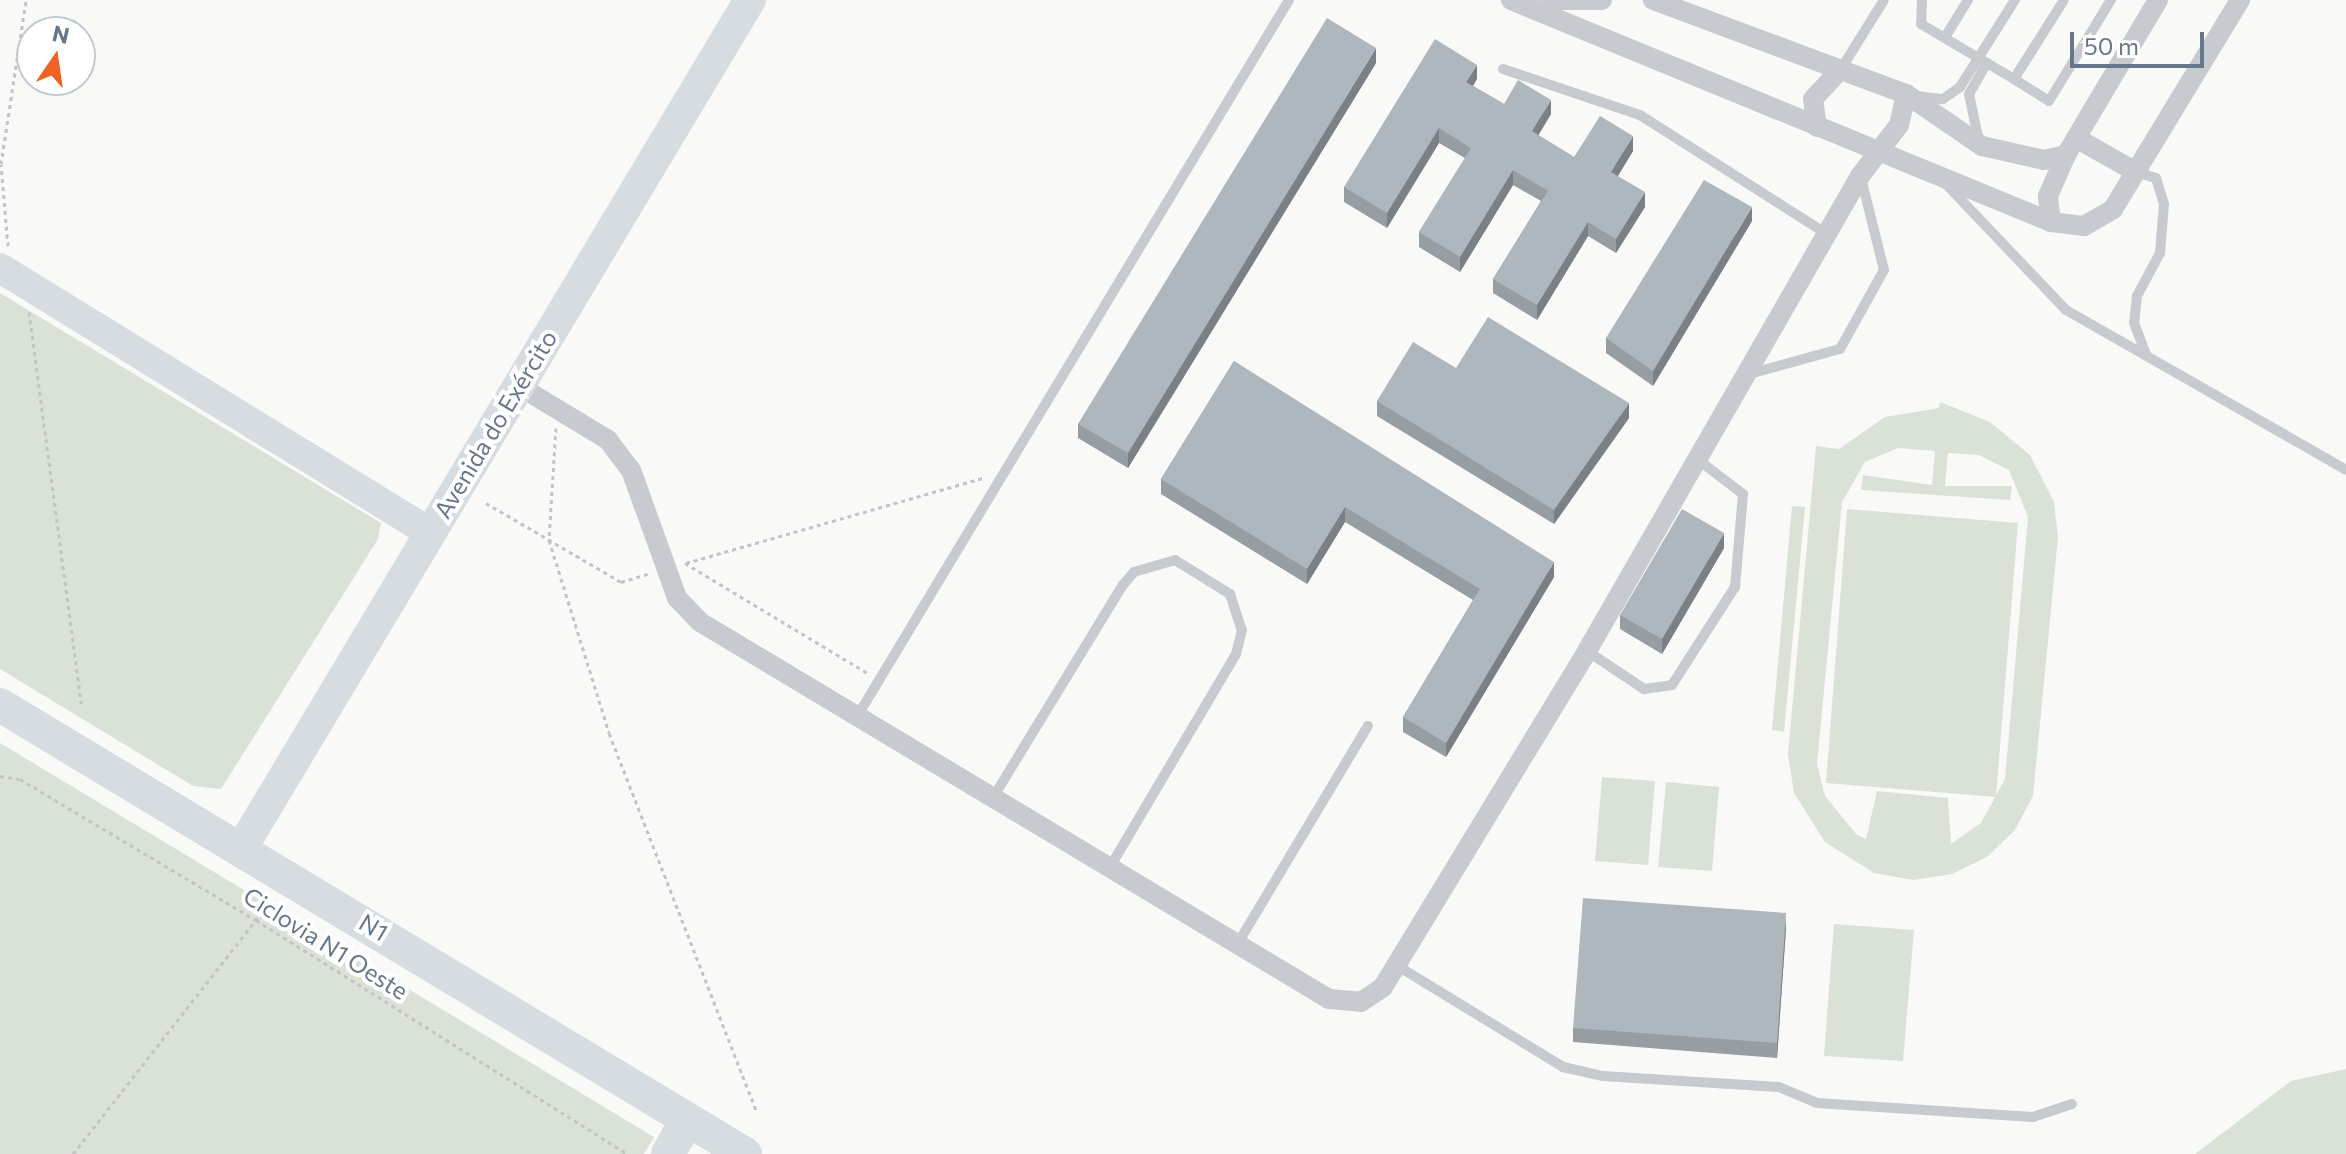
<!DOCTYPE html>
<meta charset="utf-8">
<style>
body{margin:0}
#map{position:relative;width:2346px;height:1154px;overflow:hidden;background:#f9f9f7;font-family:Commissioner,sans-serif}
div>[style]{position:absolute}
.green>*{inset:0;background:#dae2d8}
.path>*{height:3px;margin-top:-1.5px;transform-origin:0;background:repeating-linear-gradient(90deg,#c2c4c7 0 4px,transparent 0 8px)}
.service>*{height:10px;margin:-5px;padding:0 5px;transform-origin:5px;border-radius:5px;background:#c7cacf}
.minor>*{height:20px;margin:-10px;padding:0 10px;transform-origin:10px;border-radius:10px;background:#c7cacf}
.secondary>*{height:30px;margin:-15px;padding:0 15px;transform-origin:15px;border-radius:15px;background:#d6dce0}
.primary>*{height:32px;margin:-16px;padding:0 16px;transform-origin:16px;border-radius:16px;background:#d6dce0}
.trunk>*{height:34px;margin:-17px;padding:0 17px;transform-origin:17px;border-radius:17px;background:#d6dce0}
.wall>*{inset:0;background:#969da3}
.shaded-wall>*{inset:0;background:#7a8085}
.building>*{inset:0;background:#afb7be}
span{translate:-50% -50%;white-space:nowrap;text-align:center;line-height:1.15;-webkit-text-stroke:8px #fff;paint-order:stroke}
.street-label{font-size:24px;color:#66778a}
.north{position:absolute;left:16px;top:16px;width:80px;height:80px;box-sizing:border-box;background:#fff;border:2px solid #c2c9d0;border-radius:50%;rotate:13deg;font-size:22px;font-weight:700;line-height:32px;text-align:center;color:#66778a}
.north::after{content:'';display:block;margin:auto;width:28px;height:36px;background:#ee6222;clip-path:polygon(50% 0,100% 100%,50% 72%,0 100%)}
.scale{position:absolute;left:2070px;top:32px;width:134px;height:36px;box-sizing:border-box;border:4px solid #66778a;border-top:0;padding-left:10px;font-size:24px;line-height:28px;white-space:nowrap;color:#66778a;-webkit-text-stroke:6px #fff;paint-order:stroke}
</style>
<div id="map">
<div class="green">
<div style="clip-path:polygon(0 293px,381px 523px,378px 539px,221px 789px,193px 786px,0 669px)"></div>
<div style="clip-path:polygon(evenodd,1940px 402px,1990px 422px,2030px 455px,2054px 502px,2058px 537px,2033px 796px,2015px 830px,1987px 857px,1952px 874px,1913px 880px,1874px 873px,1825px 842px,1794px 793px,1788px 754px,1816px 446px,1839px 449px,1885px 417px,1939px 408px,1940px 402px,1898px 448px,1935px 451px,1932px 485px,1863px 475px,1861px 490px,2010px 500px,2012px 486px,1945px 486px,1948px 453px,1979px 455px,2009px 470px,2028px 517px,2005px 779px,1981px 823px,1951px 844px,1948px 798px,1877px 791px,1866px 839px,1857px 835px,1825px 796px,1817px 764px,1842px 502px,1865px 462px,1898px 448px)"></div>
<div style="clip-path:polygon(1792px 506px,1805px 507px,1784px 732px,1772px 730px)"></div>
<div style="clip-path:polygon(1847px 509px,2018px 523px,1996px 797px,1826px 783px)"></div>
<div style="clip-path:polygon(0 743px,654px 1137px,644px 1154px,0 1154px)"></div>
<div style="clip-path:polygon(1602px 777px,1655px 781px,1648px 865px,1595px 861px)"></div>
<div style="clip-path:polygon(1666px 782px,1719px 787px,1712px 871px,1658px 867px)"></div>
<div style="clip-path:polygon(1834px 924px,1914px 930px,1903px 1061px,1824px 1056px)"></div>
<div style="clip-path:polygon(2346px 1069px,2346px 1154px,2195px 1154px,2291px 1081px)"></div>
</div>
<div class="path">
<div style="left:8px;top:246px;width:82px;rotate:-94.9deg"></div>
<div style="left:1px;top:164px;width:166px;rotate:-81.3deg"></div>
<div style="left:29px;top:312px;width:395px;rotate:82.4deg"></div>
<div style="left:556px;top:428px;width:112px;rotate:93.6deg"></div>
<div style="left:549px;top:540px;width:202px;rotate:72.7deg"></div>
<div style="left:609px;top:733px;width:406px;rotate:68.7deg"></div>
<div style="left:486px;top:503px;width:156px;rotate:30.3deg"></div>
<div style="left:621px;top:582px;width:28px;rotate:-17deg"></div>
<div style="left:685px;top:563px;width:213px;rotate:31.1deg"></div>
<div style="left:686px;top:563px;width:312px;rotate:-16deg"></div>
<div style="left:0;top:776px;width:20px;rotate:9deg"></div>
<div style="left:20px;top:779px;width:275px;rotate:30.9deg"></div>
<div style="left:256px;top:920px;width:439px;rotate:32.2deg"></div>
<div style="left:73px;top:1154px;width:312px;rotate:-52deg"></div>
</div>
<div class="service">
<div style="left:1922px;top:0;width:24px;rotate:92deg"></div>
<div style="left:1921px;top:24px;width:108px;rotate:30.6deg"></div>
<div style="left:2014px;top:79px;width:93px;rotate:-57.7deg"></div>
<div style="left:1945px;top:37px;width:44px;rotate:-58.1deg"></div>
<div style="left:1503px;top:69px;width:145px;rotate:18.6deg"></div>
<div style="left:1640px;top:115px;width:222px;rotate:32.5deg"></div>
<div style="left:1841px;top:69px;width:81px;rotate:-58.1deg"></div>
<div style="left:2014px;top:79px;width:41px;rotate:32.2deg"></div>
<div style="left:2049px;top:101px;width:119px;rotate:-58.5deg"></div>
<div style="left:1917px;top:96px;width:26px;rotate:7deg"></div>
<div style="left:1943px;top:99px;width:21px;rotate:-35deg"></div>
<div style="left:1960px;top:87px;width:103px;rotate:-57.7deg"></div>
<div style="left:1978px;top:137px;width:44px;rotate:-101.8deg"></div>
<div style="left:1969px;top:94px;width:36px;rotate:-60deg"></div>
<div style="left:2136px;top:172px;width:21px;rotate:17deg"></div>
<div style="left:2156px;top:178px;width:27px;rotate:73deg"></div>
<div style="left:2164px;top:204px;width:49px;rotate:94.7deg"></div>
<div style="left:2160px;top:253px;width:49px;rotate:118.1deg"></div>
<div style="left:2137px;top:296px;width:27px;rotate:96deg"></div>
<div style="left:2134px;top:323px;width:33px;rotate:69deg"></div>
<div style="left:1945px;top:183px;width:175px;rotate:46.4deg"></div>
<div style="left:2066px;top:310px;width:322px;rotate:29.7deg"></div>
<div style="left:1749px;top:374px;width:94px;rotate:-15.4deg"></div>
<div style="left:1840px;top:349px;width:90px;rotate:-60.9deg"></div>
<div style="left:1884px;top:270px;width:95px;rotate:-104deg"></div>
<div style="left:1587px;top:651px;width:69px;rotate:33.7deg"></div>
<div style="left:1644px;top:689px;width:28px;rotate:-8deg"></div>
<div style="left:1672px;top:685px;width:117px;rotate:-57.3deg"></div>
<div style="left:1735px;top:587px;width:93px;rotate:-85.1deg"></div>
<div style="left:1743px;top:494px;width:58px;rotate:-142.7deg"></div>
<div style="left:858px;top:715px;width:835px;rotate:-58.92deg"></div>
<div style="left:994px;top:796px;width:247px;rotate:-58.6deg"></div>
<div style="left:1123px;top:585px;width:17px;rotate:-50deg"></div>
<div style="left:1134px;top:572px;width:43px;rotate:-16.3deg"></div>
<div style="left:1175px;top:560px;width:65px;rotate:31.7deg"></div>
<div style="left:1230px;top:594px;width:38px;rotate:72deg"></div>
<div style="left:1242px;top:630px;width:25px;rotate:104deg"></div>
<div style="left:1236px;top:654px;width:247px;rotate:120.6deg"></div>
<div style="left:1238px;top:943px;width:253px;rotate:-59.1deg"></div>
<div style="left:1396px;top:965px;width:196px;rotate:31.4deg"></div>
<div style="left:1563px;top:1067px;width:41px;rotate:12.7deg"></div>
<div style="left:1603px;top:1076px;width:176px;rotate:3.6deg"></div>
<div style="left:1779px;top:1087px;width:41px;rotate:22.8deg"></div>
<div style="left:1817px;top:1103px;width:216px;rotate:3.7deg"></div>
<div style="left:2033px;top:1117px;width:41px;rotate:-18.4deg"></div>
</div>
<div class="minor">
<div style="left:1511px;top:0;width:584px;rotate:22.35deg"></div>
<div style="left:2051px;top:222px;width:33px;rotate:7deg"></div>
<div style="left:2084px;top:226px;width:34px;rotate:-30deg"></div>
<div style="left:2113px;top:209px;width:245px;rotate:-58.7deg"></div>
<div style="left:1549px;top:0;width:53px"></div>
<div style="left:1653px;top:0;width:270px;rotate:20.4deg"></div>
<div style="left:1906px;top:94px;width:92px;rotate:34.4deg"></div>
<div style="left:1982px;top:146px;width:64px;rotate:12.7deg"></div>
<div style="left:2044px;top:160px;width:23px;rotate:-13deg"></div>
<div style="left:1817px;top:127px;width:28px;rotate:-98deg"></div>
<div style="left:1813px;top:99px;width:41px;rotate:-47deg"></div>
<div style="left:2076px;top:138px;width:69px;rotate:29.5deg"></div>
<div style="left:2051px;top:222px;width:26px;rotate:-97deg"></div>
<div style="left:2048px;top:196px;width:45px;rotate:-66.3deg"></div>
<div style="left:2066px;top:155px;width:180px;rotate:-59.3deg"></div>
<div style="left:519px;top:386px;width:104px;rotate:31.2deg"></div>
<div style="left:608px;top:440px;width:38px;rotate:53deg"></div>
<div style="left:631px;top:470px;width:136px;rotate:70.2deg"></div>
<div style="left:677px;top:598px;width:33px;rotate:46deg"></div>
<div style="left:700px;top:622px;width:733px;rotate:30.94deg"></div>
<div style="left:1329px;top:999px;width:32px;rotate:5deg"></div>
<div style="left:1361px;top:1002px;width:27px;rotate:-34deg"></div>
<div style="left:1383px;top:987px;width:393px;rotate:-58.7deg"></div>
<div style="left:1587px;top:651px;width:548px;rotate:-60.11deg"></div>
<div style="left:1860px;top:176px;width:64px;rotate:-52.6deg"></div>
<div style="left:1899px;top:125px;width:32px;rotate:-77deg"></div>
</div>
<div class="secondary">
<div style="left:0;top:268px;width:504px;rotate:31.61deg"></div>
</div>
<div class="primary">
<div style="left:241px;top:849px;width:990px;rotate:-59.06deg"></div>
</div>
<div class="trunk">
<div style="left:0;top:705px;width:870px;rotate:31.08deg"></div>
<div style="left:668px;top:1154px;width:38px;rotate:-61deg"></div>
</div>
<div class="wall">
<div style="clip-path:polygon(1376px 63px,1128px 468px,1078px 438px,1078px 424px)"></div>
<div style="clip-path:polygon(1477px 79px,1473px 86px,1504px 104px,1551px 114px,1538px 135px,1574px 157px,1633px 151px,1618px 176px,1645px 207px,1616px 253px,1588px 236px,1537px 320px,1493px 293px,1493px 279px,1541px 201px,1513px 185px,1460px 272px,1419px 247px,1419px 232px,1465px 158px,1439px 143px,1387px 228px,1344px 202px,1344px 187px)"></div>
<div style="clip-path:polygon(1752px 221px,1653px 386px,1606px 353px,1606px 338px)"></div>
<div style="clip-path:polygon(1234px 361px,1554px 577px,1446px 757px,1403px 732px,1403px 717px,1473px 600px,1345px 522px,1307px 584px,1161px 494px,1161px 479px)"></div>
<div style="clip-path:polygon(1456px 368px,1629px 418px,1554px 524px,1377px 416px,1377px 401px)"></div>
<div style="clip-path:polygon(1724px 548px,1662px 654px,1620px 629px,1620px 615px)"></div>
<div style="clip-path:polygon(1786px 928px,1777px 1058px,1573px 1042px,1573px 1028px)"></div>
</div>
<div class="shaded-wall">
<div style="clip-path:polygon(1376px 48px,1376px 63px,1128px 468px,1128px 453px)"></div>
<div style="clip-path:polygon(1477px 65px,1477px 79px,1466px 96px,1466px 82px)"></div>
<div style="clip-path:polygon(1551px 100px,1551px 114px,1532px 146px,1532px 131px)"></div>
<div style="clip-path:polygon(1439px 128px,1439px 143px,1387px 228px,1387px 213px)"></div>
<div style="clip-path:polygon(1633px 136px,1633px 151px,1611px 187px,1611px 172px)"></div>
<div style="clip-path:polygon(1513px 170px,1513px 185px,1460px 272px,1460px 257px)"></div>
<div style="clip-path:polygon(1645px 192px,1645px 207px,1616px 253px,1616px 239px)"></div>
<div style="clip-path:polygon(1752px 207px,1752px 221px,1653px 386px,1653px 371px)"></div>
<div style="clip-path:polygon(1588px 222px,1588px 236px,1537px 320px,1537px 305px)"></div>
<div style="clip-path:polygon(1629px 403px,1629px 418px,1554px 524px,1554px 510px)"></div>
<div style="clip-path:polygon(1345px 507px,1345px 522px,1307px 584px,1307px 569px)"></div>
<div style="clip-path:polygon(1724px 533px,1724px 548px,1662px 654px,1662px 639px)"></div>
<div style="clip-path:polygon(1554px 562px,1554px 577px,1446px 757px,1446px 743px)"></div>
<div style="clip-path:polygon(1786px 913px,1786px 928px,1777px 1058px,1777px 1043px)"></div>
</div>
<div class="building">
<div style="clip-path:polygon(1327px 18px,1376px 48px,1128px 453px,1078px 424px)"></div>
<div style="clip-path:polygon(1435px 39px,1477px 65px,1466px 82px,1504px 104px,1518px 80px,1551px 100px,1532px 131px,1574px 157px,1600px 116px,1633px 136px,1611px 172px,1645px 192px,1616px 239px,1588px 222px,1537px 305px,1493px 279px,1548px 191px,1513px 170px,1460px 257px,1419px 232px,1471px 148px,1439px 128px,1387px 213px,1344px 187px)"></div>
<div style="clip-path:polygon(1704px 180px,1752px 207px,1653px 371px,1606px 338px)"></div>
<div style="clip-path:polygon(1488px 317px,1629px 403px,1554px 510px,1377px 401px,1413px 342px,1456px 368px)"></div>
<div style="clip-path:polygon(1234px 361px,1554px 562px,1446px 743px,1403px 717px,1480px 589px,1345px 507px,1307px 569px,1161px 479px)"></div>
<div style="clip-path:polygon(1682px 509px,1724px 533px,1662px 639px,1620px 615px)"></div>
<div style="clip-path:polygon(1583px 898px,1786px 913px,1777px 1043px,1573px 1028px)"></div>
</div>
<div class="street-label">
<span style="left:495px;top:424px;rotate:-59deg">Avenida do Exército</span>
<span style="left:374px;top:927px;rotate:31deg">N1</span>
<span style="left:326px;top:943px;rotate:32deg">Ciclovia N1 Oeste</span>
</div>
<div class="north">N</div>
<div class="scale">50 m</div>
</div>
